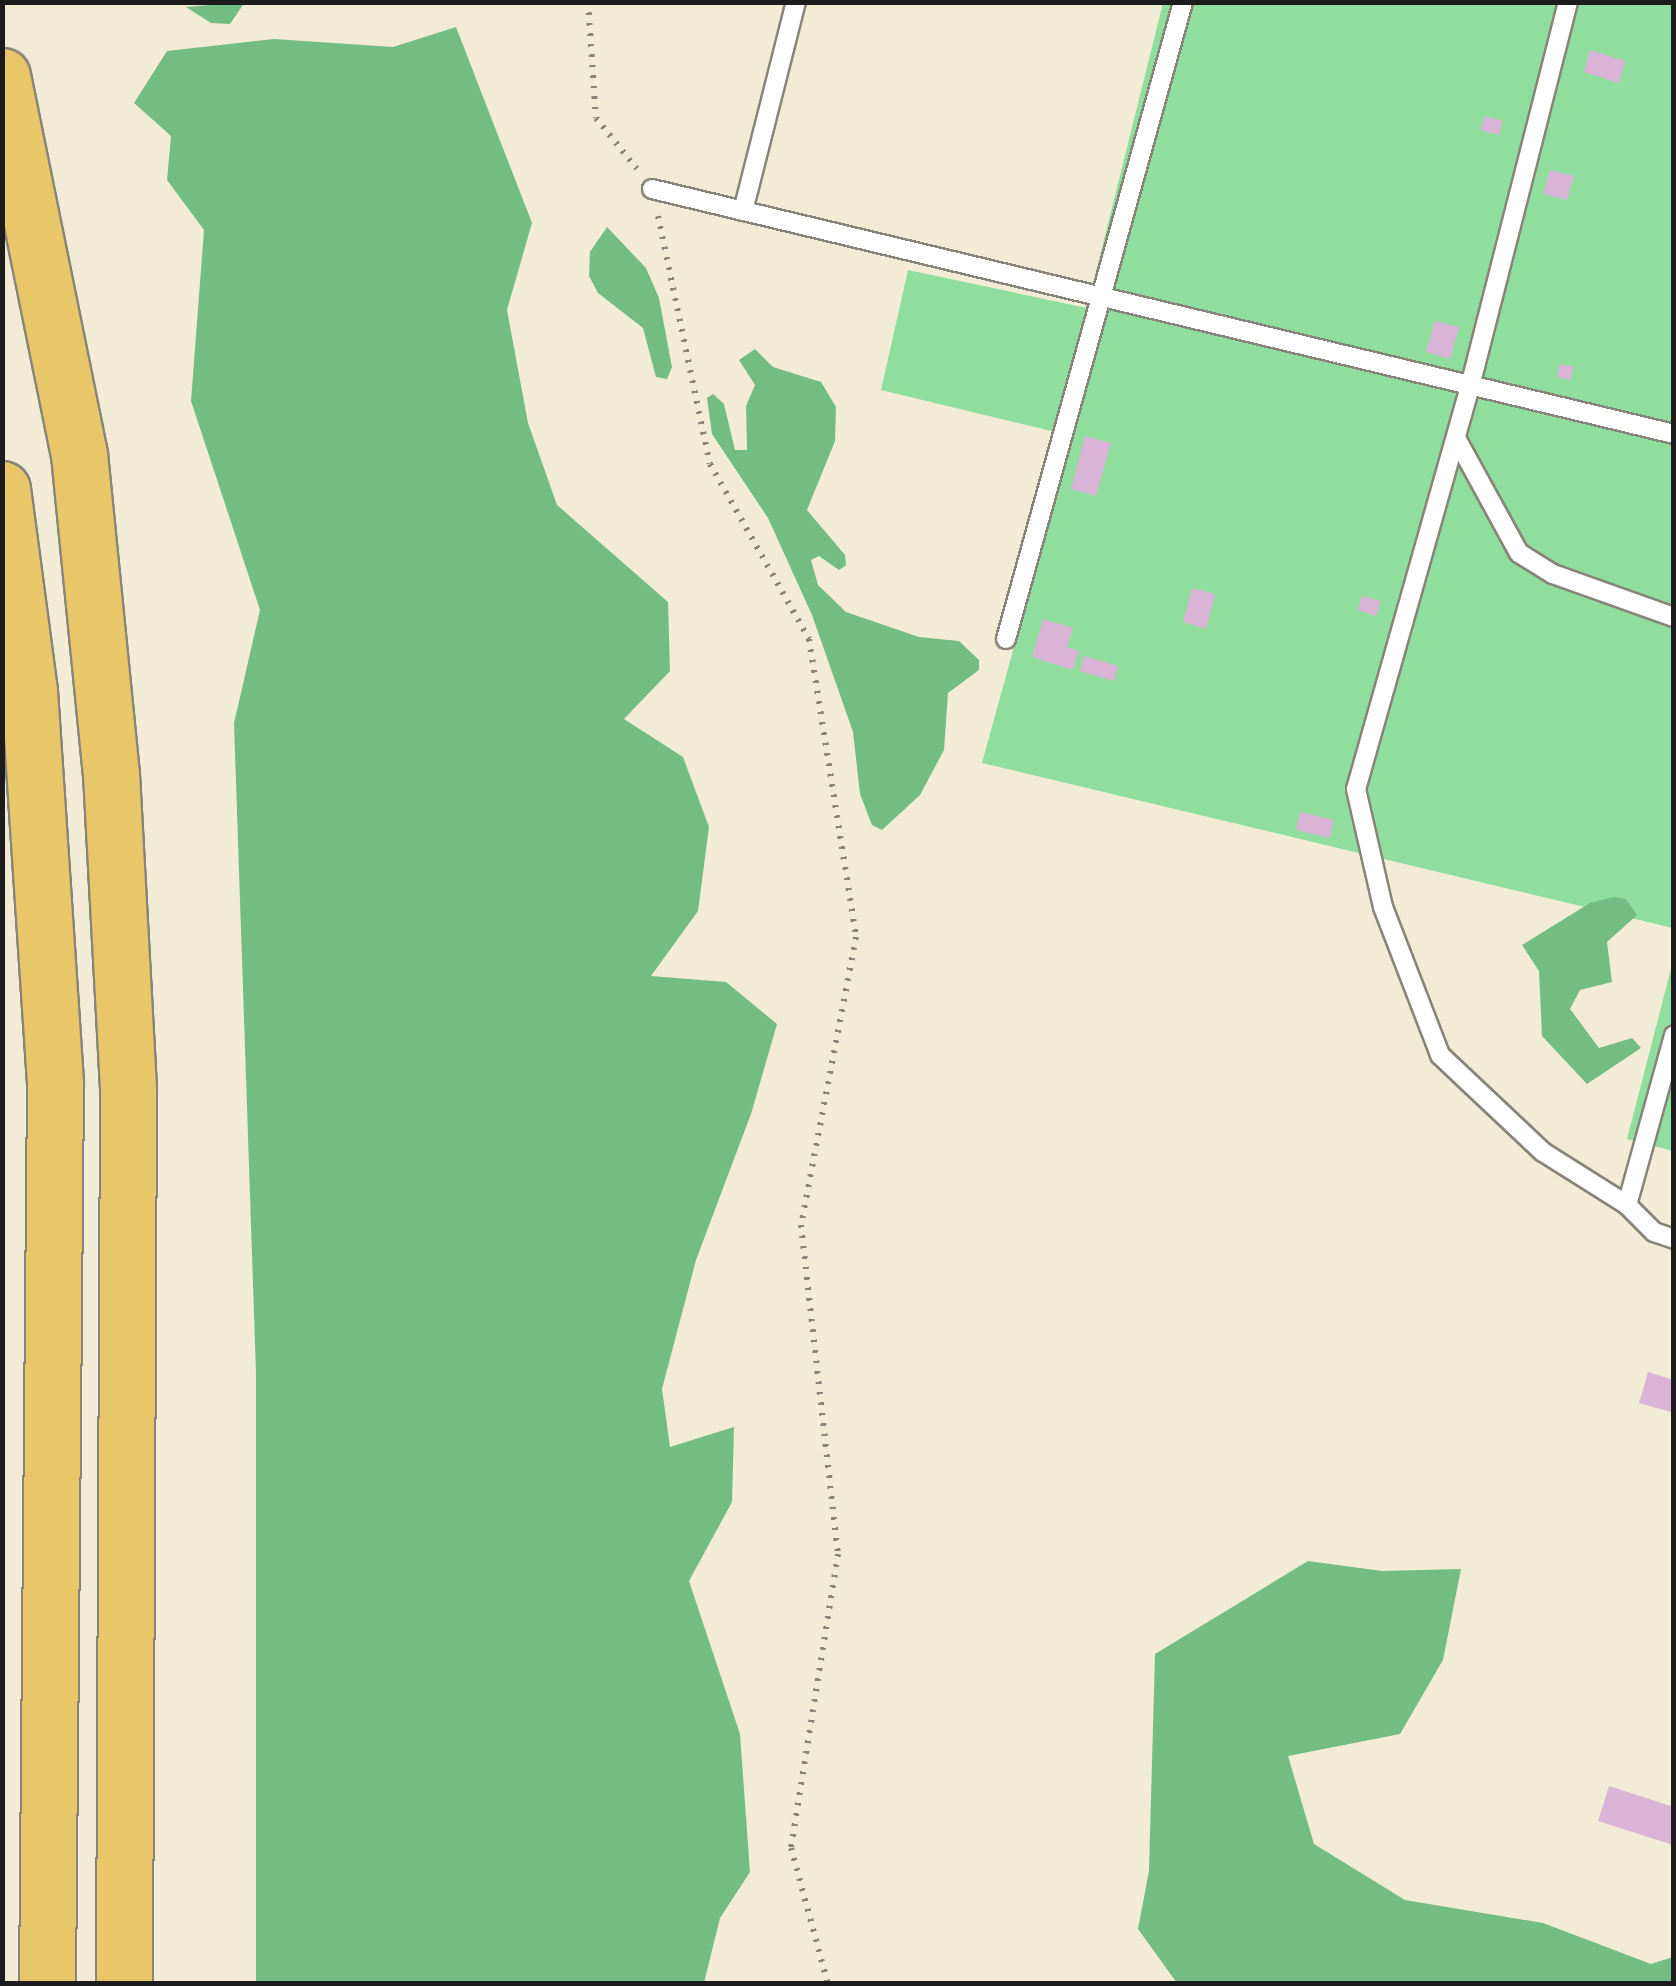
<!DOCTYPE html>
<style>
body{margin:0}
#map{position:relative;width:1676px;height:1986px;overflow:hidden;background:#f2ecd6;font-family:Pangolin,sans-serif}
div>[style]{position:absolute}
.green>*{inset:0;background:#8fde9d}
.forest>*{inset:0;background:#73bd84}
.building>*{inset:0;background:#dab4d7}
.path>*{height:6px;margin-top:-3px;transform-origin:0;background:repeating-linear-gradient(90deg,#878479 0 2.5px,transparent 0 10.5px)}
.roads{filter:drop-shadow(2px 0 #878479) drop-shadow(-2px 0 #878479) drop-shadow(0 2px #878479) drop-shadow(0 -2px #878479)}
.lane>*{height:18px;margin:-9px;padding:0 9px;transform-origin:9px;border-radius:9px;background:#fff}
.highway>*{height:55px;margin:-27.5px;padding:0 27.5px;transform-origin:27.5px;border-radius:27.5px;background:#e9c769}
span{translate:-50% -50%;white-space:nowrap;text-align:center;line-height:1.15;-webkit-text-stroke:9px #fdfcf7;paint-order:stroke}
.frame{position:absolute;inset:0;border:5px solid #1c1c1c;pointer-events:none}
</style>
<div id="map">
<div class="green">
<div style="clip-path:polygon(1163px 3px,1673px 3px,1673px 928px,982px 763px,1072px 436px,881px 390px,908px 270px,1087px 308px)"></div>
<div style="clip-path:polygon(1673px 961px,1673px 1151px,1627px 1139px)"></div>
</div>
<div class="forest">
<div style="clip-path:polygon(245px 2px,230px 24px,211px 23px,186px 7px)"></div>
<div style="clip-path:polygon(456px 27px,532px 223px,507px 310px,528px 423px,557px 505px,668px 602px,670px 671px,624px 719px,683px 757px,709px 827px,698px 911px,651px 976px,726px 982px,777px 1024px,751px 1114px,696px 1260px,662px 1389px,670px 1447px,734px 1427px,732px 1502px,689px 1581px,740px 1734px,750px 1872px,720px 1918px,704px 1983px,256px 1983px,256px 1373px,234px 723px,260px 610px,191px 401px,204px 230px,167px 180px,171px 136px,134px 103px,167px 51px,274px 39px,393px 47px)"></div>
<div style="clip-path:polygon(607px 227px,646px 268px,659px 298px,672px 367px,667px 379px,656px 377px,643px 328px,598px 293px,589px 276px,590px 252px)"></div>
<div style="clip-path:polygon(755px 349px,773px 367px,821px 382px,836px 407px,835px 441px,807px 510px,845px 555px,846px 565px,839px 570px,819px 556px,811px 560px,818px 585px,846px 612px,919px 637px,959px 641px,979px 660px,979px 670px,948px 693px,944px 750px,920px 795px,882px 830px,872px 825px,860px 794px,853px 732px,812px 615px,768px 518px,712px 434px,707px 398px,713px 394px,724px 404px,735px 450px,747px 450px,746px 406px,755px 385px,739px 360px)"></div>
<div style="clip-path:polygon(1614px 897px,1626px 899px,1637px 915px,1607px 942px,1612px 982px,1580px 990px,1570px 1009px,1599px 1048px,1632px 1038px,1641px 1048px,1587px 1084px,1542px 1036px,1539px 971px,1522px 945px,1590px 903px)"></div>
<div style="clip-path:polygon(1308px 1561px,1382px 1571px,1461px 1569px,1443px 1660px,1400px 1734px,1288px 1756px,1314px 1844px,1405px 1900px,1543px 1923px,1651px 1964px,1673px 1957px,1673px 1983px,1177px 1983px,1138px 1929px,1149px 1871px,1155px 1654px)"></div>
</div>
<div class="building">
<div style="clip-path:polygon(1590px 50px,1625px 61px,1619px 83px,1584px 72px)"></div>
<div style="clip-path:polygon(1485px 116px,1503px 121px,1499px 135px,1480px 130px)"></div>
<div style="clip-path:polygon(1550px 170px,1574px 176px,1567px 200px,1543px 194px)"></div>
<div style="clip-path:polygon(1435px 321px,1459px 327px,1450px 359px,1426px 352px)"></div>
<div style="clip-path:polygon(1560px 364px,1574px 367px,1570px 380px,1557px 377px)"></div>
<div style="clip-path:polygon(1085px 436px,1111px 443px,1096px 496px,1071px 489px)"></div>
<div style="clip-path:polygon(1192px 588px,1215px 594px,1206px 629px,1183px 622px)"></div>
<div style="clip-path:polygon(1362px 596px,1381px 601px,1376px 616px,1358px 610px)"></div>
<div style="clip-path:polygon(1043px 619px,1073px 628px,1067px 647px,1079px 651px,1073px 670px,1032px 657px)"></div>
<div style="clip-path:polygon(1084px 656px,1118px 666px,1114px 681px,1080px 671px)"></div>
<div style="clip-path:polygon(1300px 812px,1334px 820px,1330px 838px,1296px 830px)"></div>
<div style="clip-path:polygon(1648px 1372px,1674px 1380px,1674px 1413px,1639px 1403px)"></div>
<div style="clip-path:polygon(1609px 1786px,1674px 1807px,1673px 1845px,1598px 1821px)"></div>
</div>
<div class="path">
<div style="left:588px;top:2px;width:116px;rotate:86.1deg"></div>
<div style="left:596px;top:118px;width:65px;rotate:51.2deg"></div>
<div style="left:658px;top:216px;width:253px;rotate:78.2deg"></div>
<div style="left:710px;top:464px;width:201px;rotate:60.5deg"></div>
<div style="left:809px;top:639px;width:302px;rotate:81deg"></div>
<div style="left:856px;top:937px;width:293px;rotate:100.8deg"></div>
<div style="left:801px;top:1225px;width:331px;rotate:83.6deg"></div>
<div style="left:838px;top:1554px;width:298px;rotate:99.1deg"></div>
<div style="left:791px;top:1848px;width:141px;rotate:74.8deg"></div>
</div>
<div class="roads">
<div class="lane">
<div style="left:1568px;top:2px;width:400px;rotate:104.3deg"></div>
<div style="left:1469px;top:390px;width:415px;rotate:105.8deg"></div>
<div style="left:1356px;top:789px;width:121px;rotate:77.1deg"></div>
<div style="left:1383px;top:907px;width:159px;rotate:68.9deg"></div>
<div style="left:1440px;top:1055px;width:141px;rotate:43.3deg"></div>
<div style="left:1543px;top:1152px;width:99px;rotate:32.2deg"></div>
<div style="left:1627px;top:1205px;width:38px;rotate:45deg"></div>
<div style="left:1654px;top:1232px;width:21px;rotate:19deg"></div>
<div style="left:652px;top:189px;width:1051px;rotate:13.48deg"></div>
<div style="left:743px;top:211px;width:216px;rotate:-75.8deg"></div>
<div style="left:1456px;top:438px;width:131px;rotate:61.3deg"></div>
<div style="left:1519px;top:553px;width:40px;rotate:32deg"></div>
<div style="left:1553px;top:574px;width:128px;rotate:19.6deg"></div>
<div style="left:1006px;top:639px;width:661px;rotate:-74.47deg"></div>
<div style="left:1627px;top:1205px;width:176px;rotate:-74.5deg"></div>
</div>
<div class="highway">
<div style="left:2px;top:76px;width:386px;rotate:78.5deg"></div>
<div style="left:79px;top:454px;width:322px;rotate:84.3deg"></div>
<div style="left:111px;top:774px;width:317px;rotate:86.9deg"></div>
<div style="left:128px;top:1091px;width:893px;rotate:90.26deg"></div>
<div style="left:2px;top:489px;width:204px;rotate:82.4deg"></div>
<div style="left:29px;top:691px;width:395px;rotate:86.2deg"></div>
<div style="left:55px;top:1085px;width:899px;rotate:90.51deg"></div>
</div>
</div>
<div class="frame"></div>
</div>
